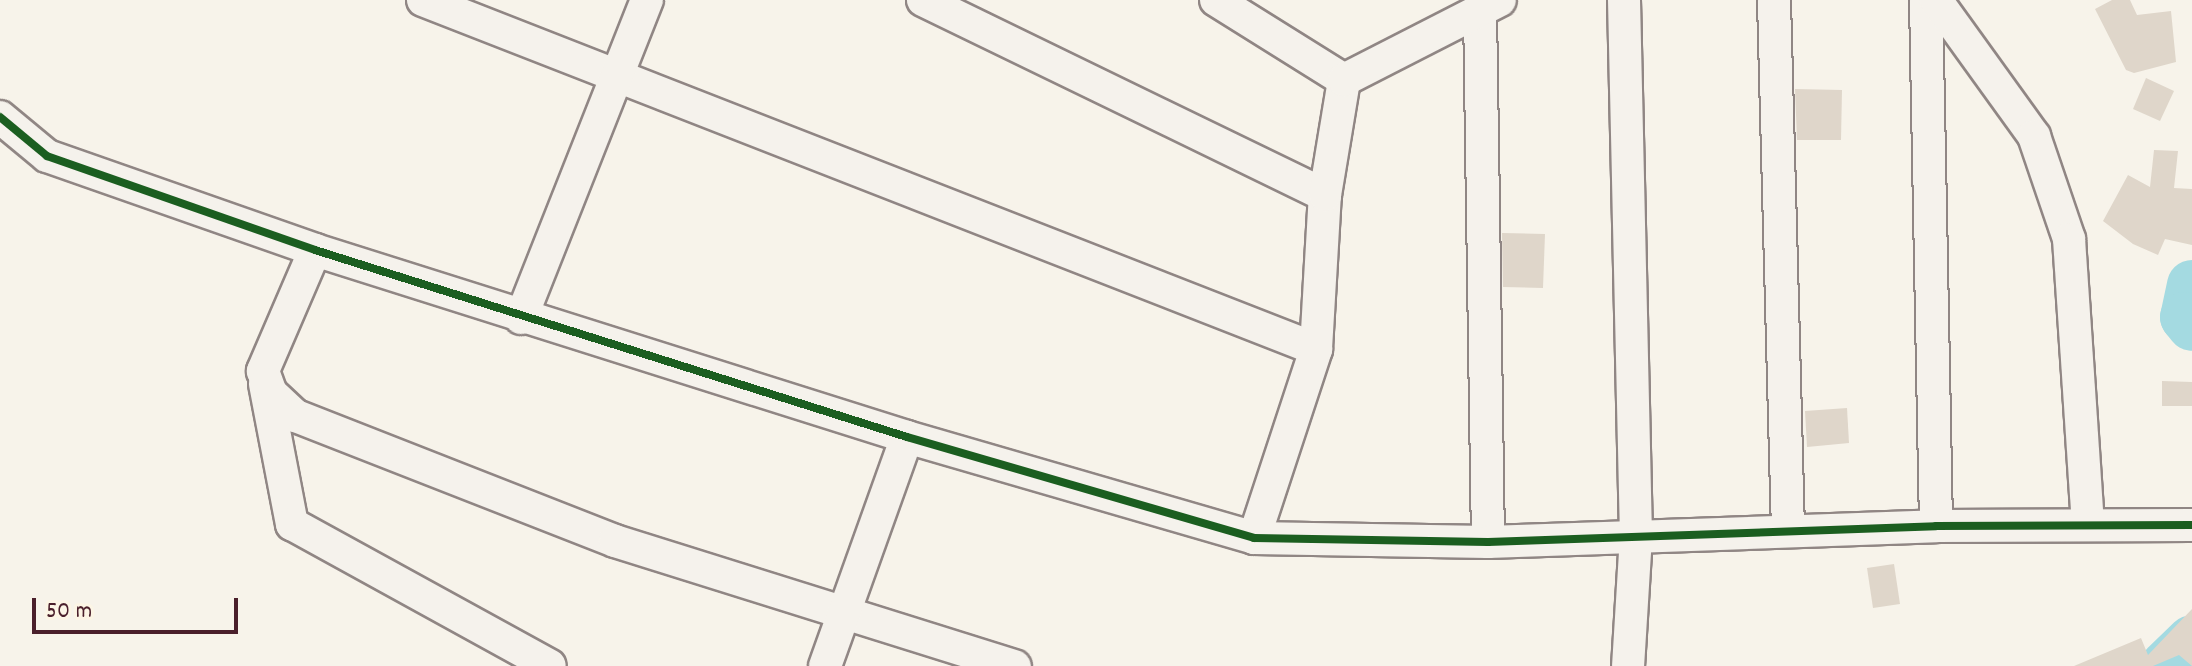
<!DOCTYPE html>
<style>
body{margin:0}
#map{position:relative;width:2192px;height:666px;overflow:hidden;background:#f7f3ea;font-family:Dekko,sans-serif}
div>[style]{position:absolute}
.river>*{height:50px;margin:-25px;padding:0 25px;transform-origin:25px;border-radius:25px;background:#a4dae1}
.building>*{inset:0;background:#dfd6ca}
.roads{filter:drop-shadow(2px 0 #908684) drop-shadow(-2px 0 #908684) drop-shadow(0 2px #908684) drop-shadow(0 -2px #908684)}
.minor>*{height:32px;margin:-16px;padding:0 16px;transform-origin:16px;border-radius:16px;background:#f5f2ec}
.cycleway>*{height:8px;margin:-4px;padding:0 4px;transform-origin:4px;border-radius:4px;background:#1b5e20}
span{translate:-50% -50%;white-space:nowrap;text-align:center;line-height:1.15;-webkit-text-stroke:8px #fcf5e5;paint-order:stroke}
.scale{position:absolute;left:32px;top:598px;width:206px;height:36px;box-sizing:border-box;border:4px solid #4a1f2b;border-top:0;padding-left:10px;font-size:24px;line-height:28px;white-space:nowrap;color:#4a1f2b;-webkit-text-stroke:6px #fcf5e5;paint-order:stroke}
</style>
<div id="map">
<div class="river">
<div style="left:2192px;top:285px;width:33px;rotate:102deg"></div>
<div style="left:2185px;top:317px;width:11px;rotate:52deg"></div>
<div style="left:2165px;top:666px;width:37px;rotate:-44deg"></div>
</div>
<div class="building">
<div style="clip-path:polygon(2112px 0,2130px 0,2137px 15px,2171px 11px,2176px 62px,2134px 73px,2126px 70px,2095px 9px)"></div>
<div style="clip-path:polygon(2146px 78px,2174px 91px,2160px 121px,2133px 109px)"></div>
<div style="clip-path:polygon(1795px 89px,1842px 90px,1841px 140px,1797px 140px)"></div>
<div style="clip-path:polygon(2154px 150px,2178px 151px,2174px 188px,2192px 189px,2192px 245px,2165px 239px,2158px 255px,2133px 244px,2103px 221px,2128px 175px,2150px 187px)"></div>
<div style="clip-path:polygon(1502px 233px,1545px 234px,1543px 288px,1503px 287px)"></div>
<div style="clip-path:polygon(2162px 381px,2192px 382px,2192px 406px,2162px 406px)"></div>
<div style="clip-path:polygon(1847px 408px,1849px 443px,1807px 447px,1805px 411px)"></div>
<div style="clip-path:polygon(1894px 564px,1900px 604px,1873px 608px,1867px 568px)"></div>
<div style="clip-path:polygon(2192px 609px,2192px 666px,2179px 655px,2153px 666px,2074px 666px,2141px 638px,2148px 655px)"></div>
</div>
<div class="roads">
<div class="minor">
<div style="left:423px;top:0;width:959px;rotate:21.35deg"></div>
<div style="left:923px;top:0;width:447px;rotate:25.9deg"></div>
<div style="left:1216px;top:0;width:151px;rotate:32deg"></div>
<div style="left:1624px;top:0;width:536px;rotate:88.72deg"></div>
<div style="left:1636px;top:536px;width:130px;rotate:93.5deg"></div>
<div style="left:1774px;top:0;width:531px;rotate:88.49deg"></div>
<div style="left:1926px;top:0;width:526px;rotate:88.91deg"></div>
<div style="left:1936px;top:0;width:168px;rotate:54.2deg"></div>
<div style="left:2034px;top:136px;width:109px;rotate:71.2deg"></div>
<div style="left:2069px;top:239px;width:285px;rotate:86.2deg"></div>
<div style="left:1480px;top:9px;width:533px;rotate:89.14deg"></div>
<div style="left:0;top:117px;width:61px;rotate:39.7deg"></div>
<div style="left:47px;top:156px;width:284px;rotate:19.3deg"></div>
<div style="left:315px;top:250px;width:621px;rotate:17.53deg"></div>
<div style="left:907px;top:437px;width:361px;rotate:16.2deg"></div>
<div style="left:1254px;top:538px;width:234px;rotate:1deg"></div>
<div style="left:1488px;top:542px;width:448px;rotate:-2deg"></div>
<div style="left:1936px;top:526px;width:256px;rotate:-0.2deg"></div>
<div style="left:315px;top:250px;width:132px;rotate:113.3deg"></div>
<div style="left:263px;top:371px;width:23px;rotate:70deg"></div>
<div style="left:271px;top:393px;width:34px;rotate:43deg"></div>
<div style="left:296px;top:416px;width:343px;rotate:21.4deg"></div>
<div style="left:615px;top:541px;width:419px;rotate:17.4deg"></div>
<div style="left:521px;top:318px;width:342px;rotate:-68.4deg"></div>
<div style="left:265px;top:384px;width:143px;rotate:79.1deg"></div>
<div style="left:292px;top:524px;width:294px;rotate:28.8deg"></div>
<div style="left:1254px;top:538px;width:199px;rotate:-71.8deg"></div>
<div style="left:1316px;top:349px;width:154px;rotate:-86.7deg"></div>
<div style="left:1325px;top:195px;width:117px;rotate:-80.6deg"></div>
<div style="left:1344px;top:80px;width:175px;rotate:-27.1deg"></div>
<div style="left:825px;top:666px;width:243px;rotate:-70.3deg"></div>
</div>
</div>
<div class="cycleway">
<div style="left:0;top:117px;width:61px;rotate:39.7deg"></div>
<div style="left:47px;top:156px;width:284px;rotate:19.3deg"></div>
<div style="left:315px;top:250px;width:621px;rotate:17.53deg"></div>
<div style="left:907px;top:437px;width:361px;rotate:16.2deg"></div>
<div style="left:1254px;top:538px;width:234px;rotate:1deg"></div>
<div style="left:1488px;top:542px;width:448px;rotate:-2deg"></div>
<div style="left:1936px;top:526px;width:256px;rotate:-0.2deg"></div>
</div>
<div class="scale">50 m</div>
</div>
